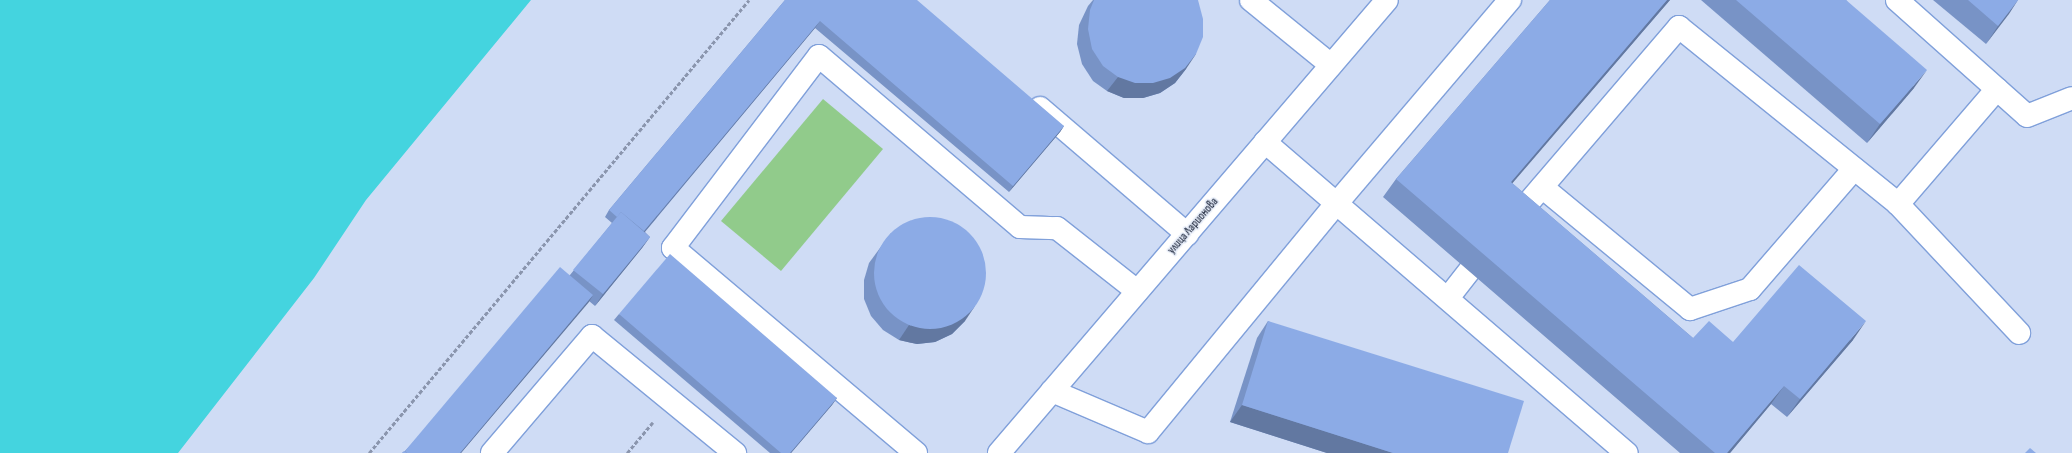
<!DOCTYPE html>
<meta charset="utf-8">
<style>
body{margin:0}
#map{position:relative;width:2072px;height:453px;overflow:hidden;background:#cfdcf5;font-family:"Sofia Sans Condensed",sans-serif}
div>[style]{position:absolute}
.green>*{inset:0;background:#91cb8b}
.water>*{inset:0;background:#44d4df}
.path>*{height:2.5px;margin-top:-1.25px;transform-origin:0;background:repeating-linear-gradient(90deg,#8a95ad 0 4px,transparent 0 6px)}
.roads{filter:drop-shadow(1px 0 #80a0da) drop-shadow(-1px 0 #80a0da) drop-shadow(0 1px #80a0da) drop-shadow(0 -1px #80a0da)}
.minor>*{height:22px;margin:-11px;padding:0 11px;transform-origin:11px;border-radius:11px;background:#fff}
.wall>*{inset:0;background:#7893c6}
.shaded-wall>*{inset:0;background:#6278a1}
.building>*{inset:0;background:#8cabe6}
.round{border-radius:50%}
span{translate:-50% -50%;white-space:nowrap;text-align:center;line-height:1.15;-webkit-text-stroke:3px #e2e9f6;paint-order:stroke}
.street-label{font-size:12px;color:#040d22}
</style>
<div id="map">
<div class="green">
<div style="clip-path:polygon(823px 99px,883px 149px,781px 271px,721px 221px)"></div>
</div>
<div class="water">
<div style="clip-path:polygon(0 0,531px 0,366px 200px,314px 278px,178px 453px,0 453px)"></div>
</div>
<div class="path">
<div style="left:369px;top:453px;width:591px;rotate:-50.01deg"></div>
<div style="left:627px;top:453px;width:40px;rotate:-50deg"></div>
</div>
<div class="roads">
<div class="minor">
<div style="left:1251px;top:0;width:103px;rotate:39.1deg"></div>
<div style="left:1897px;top:0;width:174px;rotate:41.7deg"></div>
<div style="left:2027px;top:116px;width:48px;rotate:-21.8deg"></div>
<div style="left:1997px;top:89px;width:152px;rotate:130.7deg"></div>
<div style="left:1898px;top:204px;width:177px;rotate:46.8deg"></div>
<div style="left:1040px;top:108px;width:194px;rotate:40.6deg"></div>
<div style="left:1265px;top:142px;width:477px;rotate:40.7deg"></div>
<div style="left:1542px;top:187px;width:192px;rotate:39.5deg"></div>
<div style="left:1690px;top:309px;width:63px;rotate:-18.4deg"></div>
<div style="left:1750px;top:289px;width:159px;rotate:-49.1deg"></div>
<div style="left:1517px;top:216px;width:249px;rotate:-49.4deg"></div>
<div style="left:1679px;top:27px;width:282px;rotate:38.9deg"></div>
<div style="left:1448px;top:298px;width:34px;rotate:-52deg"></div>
<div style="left:1052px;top:391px;width:104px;rotate:23.1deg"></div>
<div style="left:1148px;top:432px;width:297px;rotate:-50.5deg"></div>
<div style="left:1337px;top:203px;width:267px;rotate:-49.6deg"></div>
<div style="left:492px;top:453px;width:154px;rotate:-49.5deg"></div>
<div style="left:592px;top:336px;width:185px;rotate:39.3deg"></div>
<div style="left:916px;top:453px;width:318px;rotate:-139.8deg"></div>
<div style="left:673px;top:248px;width:241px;rotate:-52.8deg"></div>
<div style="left:819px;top:56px;width:264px;rotate:40.4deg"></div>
<div style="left:1020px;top:227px;width:37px;rotate:2deg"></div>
<div style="left:1057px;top:228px;width:102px;rotate:38.2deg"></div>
<div style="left:999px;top:453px;width:596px;rotate:-49.42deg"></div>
</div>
</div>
<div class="wall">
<div style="clip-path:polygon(785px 0,1064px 126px,1060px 132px,1009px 192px,815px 28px,645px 232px,650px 237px,642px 248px,595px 306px,589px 301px,461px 453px,402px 453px,405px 451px,570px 275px,612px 223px,605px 217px,609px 210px)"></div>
<div style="clip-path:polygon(1093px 0,1198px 0,1186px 69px,1175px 83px,1160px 93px,1143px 98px,1124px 98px,1107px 91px,1093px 81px,1082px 64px,1077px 44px,1079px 25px,1088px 6px)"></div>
<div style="clip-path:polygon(1550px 0,1670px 0,1512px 183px,1693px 338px,1733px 342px,1853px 340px,1787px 417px,1771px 404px,1730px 453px,1680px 453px,1383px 197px,1396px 179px)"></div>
<div style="clip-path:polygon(1701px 0,1846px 0,1914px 88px,1867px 143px)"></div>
<div style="clip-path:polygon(1933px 0,2018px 0,1986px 44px)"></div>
<div style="clip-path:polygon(891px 233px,965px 321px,952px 334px,935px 342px,917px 344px,899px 340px,883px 330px,871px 316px,864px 299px,864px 280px,869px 263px)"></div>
<div style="clip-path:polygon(619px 314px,837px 398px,832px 405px,791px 453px,770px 453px,614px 320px)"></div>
<div style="clip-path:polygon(1268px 321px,1508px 453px,1327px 453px,1230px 422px,1257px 338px)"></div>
</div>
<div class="shaded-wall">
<div style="clip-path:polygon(1667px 0,1670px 0,1498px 200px,1511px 182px)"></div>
<div style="clip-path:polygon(2018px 0,2009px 14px,1986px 44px,1998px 26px)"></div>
<div style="clip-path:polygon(820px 21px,815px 28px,636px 242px,640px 236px)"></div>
<div style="clip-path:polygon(1196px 54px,1186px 69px,1175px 83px,1160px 93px,1143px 98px,1124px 98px,1107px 91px,1118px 77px)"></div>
<div style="clip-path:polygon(1927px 70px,1914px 88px,1867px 143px,1880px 124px)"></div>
<div style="clip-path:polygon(1064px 126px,1060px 132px,1009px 192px,1013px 186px)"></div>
<div style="clip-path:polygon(650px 237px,642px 248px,595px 306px,603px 294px)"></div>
<div style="clip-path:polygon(593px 295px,589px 302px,461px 453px,460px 453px)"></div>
<div style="clip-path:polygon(975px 306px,965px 321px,952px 334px,935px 342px,917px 344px,899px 340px,909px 325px)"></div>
<div style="clip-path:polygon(1866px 321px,1853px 340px,1787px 417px,1800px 399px)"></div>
<div style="clip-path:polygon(1784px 386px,1771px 404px,1730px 453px,1727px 453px)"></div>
<div style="clip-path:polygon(837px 398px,832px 405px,791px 453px,790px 453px)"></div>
<div style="clip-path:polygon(1242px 405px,1393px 453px,1327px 453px,1230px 422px)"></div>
</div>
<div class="building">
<div style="clip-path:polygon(785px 0,917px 0,1064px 126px,1013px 186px,820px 21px,644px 231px,621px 212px,617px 217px,609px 210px)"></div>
<div style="clip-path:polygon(1094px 0,1198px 0,1203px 19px,1203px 37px,1196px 54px,1185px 68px,1170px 78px,1153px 83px,1135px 83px,1118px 77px,1103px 66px,1092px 49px,1088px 29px,1090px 10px)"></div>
<div style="clip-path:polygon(1550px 0,1667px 0,1511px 182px,1693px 338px,1709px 321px,1733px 342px,1799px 265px,1866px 321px,1800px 399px,1784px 386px,1727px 453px,1715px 453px,1396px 179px)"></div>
<div style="clip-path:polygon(1736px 0,1846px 0,1927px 70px,1880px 124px)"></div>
<div style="clip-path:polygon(1968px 0,2018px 0,1998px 26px)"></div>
<div style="clip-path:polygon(621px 212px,650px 237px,603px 294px,573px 270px)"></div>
<div class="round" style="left:874px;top:217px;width:112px;height:112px"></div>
<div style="clip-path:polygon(670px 254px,837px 398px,790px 453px,781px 453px,619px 314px)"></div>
<div style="clip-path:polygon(560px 267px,593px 295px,460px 453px,407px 453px,405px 451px)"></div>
<div style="clip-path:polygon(1268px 321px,1524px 401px,1508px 453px,1393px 453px,1242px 405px)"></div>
<div style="clip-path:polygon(2030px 448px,2036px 453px,2025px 453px)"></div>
<div style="clip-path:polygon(404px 451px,407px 453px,402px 453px)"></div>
</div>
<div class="street-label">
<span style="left:1193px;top:226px;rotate:-49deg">улица Ларионова</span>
</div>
</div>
